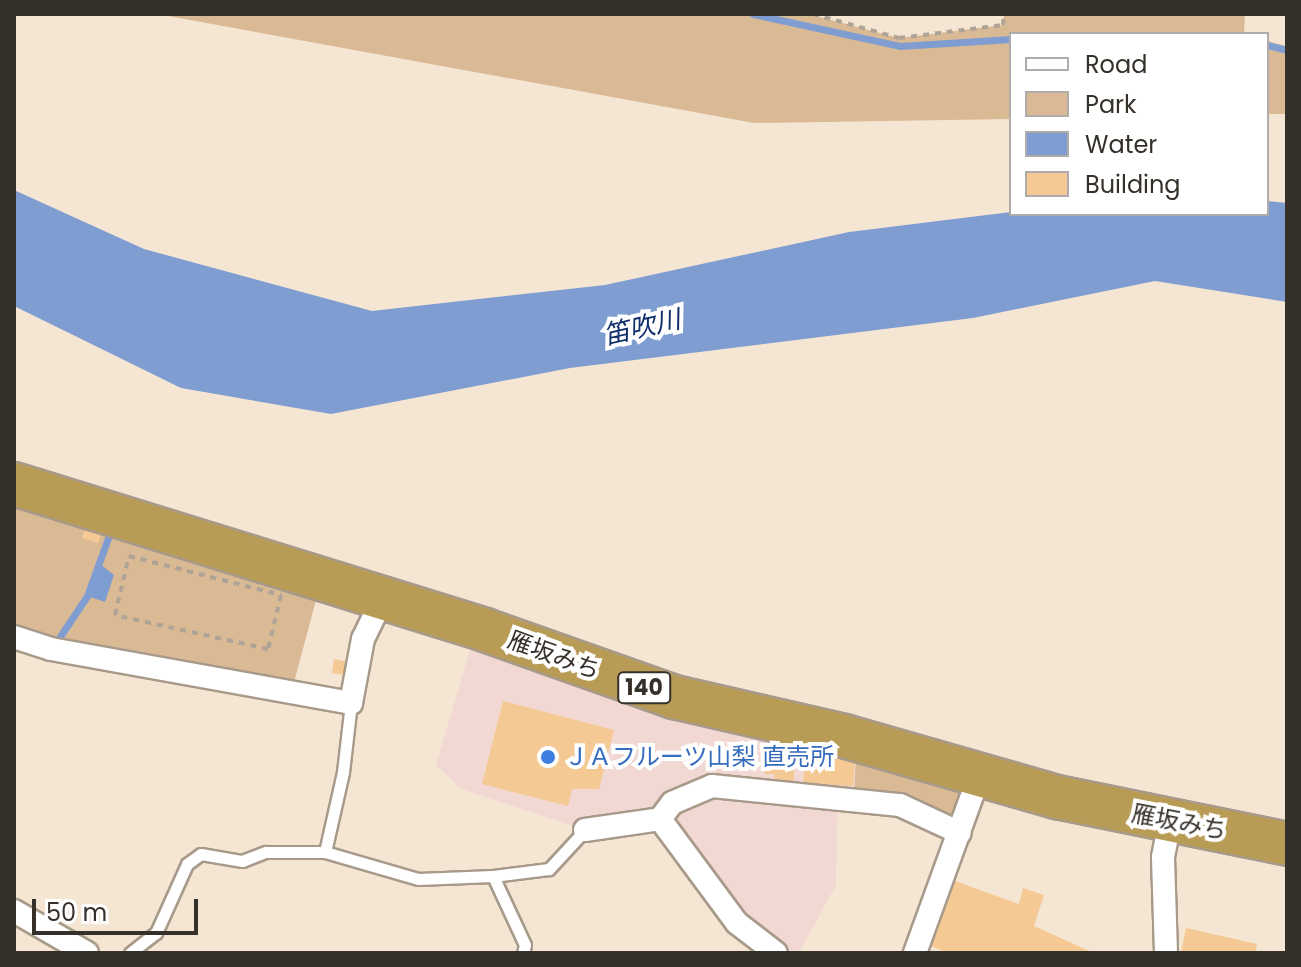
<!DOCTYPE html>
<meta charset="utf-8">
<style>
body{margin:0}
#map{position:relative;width:1301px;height:967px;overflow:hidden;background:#f5e6d4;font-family:Poppins,"Noto Sans JP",sans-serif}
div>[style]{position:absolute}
.commercial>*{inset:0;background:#f2d8d2}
.green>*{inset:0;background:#daba95}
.water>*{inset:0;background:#809dd2}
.stream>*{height:7px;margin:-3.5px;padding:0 3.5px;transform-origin:3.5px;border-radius:3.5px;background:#809dd2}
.building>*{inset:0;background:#f4c994}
.path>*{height:4px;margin-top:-2px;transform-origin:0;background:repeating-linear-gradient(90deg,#aea395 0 6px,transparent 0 12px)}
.roads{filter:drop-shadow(2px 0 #a89a8a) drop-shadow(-2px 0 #a89a8a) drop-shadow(0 2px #a89a8a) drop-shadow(0 -2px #a89a8a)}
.lane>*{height:11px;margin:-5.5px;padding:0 5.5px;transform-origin:5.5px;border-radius:5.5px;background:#fff}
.street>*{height:22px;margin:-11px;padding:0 11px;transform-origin:11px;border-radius:11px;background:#fff}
.highway>*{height:42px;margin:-21px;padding:0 21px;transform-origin:21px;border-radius:21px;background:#b89c56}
.dots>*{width:22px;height:22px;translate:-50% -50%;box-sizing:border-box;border:4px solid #fff;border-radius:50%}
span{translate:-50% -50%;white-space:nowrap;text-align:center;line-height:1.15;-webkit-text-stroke:8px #fff;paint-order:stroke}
.shield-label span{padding:2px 6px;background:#fff;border:2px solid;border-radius:6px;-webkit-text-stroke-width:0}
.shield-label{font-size:22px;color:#36302a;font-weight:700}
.street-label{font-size:24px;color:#36302a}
.shop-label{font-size:24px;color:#366cbe}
.left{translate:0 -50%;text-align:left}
.water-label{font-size:26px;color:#0f2c6b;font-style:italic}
.frame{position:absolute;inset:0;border:16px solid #36302a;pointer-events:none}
.legend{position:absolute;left:1009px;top:32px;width:260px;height:184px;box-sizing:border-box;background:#fff;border:2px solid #afacaa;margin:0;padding:10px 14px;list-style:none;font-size:24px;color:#36302a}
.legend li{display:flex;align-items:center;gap:16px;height:40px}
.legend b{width:40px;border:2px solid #afacaa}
.scale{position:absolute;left:32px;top:899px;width:166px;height:36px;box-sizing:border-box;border:4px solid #36302a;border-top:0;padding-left:10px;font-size:24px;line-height:28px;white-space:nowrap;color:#36302a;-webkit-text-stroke:6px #fff;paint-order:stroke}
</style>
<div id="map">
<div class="commercial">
<div style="clip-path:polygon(470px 650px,800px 749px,856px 750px,854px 799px,838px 798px,836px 885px,799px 953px,776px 953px,660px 819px,585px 830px,461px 789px,436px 765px)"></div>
</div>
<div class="green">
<div style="clip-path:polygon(157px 14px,809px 14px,899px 38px,1003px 25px,1004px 14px,1245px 14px,1244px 34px,1011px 34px,1011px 119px,754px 123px)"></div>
<div style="clip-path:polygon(1267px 41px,1287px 46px,1287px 114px,1267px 114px)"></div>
<div style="clip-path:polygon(14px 491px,321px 582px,294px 682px,51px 649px,14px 637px)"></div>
<div style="clip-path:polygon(856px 750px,970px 787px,956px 831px,854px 799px)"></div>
</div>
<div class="water">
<div style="clip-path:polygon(14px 190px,144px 249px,372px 311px,605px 285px,849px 232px,1011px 212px,1267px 214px,1267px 201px,1287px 203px,1287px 302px,1155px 281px,973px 318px,570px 368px,331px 414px,181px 388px,14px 306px)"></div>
<div style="clip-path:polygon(99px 563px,114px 575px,105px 602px,87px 596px)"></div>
</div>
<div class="stream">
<div style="left:753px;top:14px;width:150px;rotate:12.3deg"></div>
<div style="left:900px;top:46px;width:111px;rotate:-3.6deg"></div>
<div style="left:1267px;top:45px;width:21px;rotate:14deg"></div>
<div style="left:55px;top:644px;width:58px;rotate:-56.3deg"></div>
<div style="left:87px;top:596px;width:73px;rotate:-70.1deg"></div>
</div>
<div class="building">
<div style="clip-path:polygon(86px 526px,102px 532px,98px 543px,82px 538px)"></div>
<div style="clip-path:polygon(334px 659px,353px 663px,350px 676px,332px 673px)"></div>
<div style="clip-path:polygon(503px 701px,614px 730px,599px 789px,572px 789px,568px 806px,482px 784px)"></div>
<div style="clip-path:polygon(806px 752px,855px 755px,853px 786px,803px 783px)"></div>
<div style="clip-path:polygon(765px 754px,794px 754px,794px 785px,775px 785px,774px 774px,765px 774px)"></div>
<div style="clip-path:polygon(955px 881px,1019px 904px,1023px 888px,1044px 895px,1034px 926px,1094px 953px,948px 953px,931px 946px)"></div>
<div style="clip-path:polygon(1186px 928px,1257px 944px,1255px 953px,1181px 953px)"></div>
</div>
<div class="path">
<div style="left:813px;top:14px;width:89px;rotate:15.6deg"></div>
<div style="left:899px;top:38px;width:105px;rotate:-7.1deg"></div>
<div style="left:1003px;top:25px;width:11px;rotate:-85deg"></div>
<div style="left:129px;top:556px;width:157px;rotate:14.4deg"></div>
<div style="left:281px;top:595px;width:56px;rotate:103.5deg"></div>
<div style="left:268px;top:649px;width:157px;rotate:-167.5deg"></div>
<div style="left:115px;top:615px;width:61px;rotate:-76.7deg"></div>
</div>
<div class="roads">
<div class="lane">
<div style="left:325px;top:852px;width:82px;rotate:-77.3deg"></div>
<div style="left:343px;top:772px;width:69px;rotate:-83.4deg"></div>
<div style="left:493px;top:876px;width:76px;rotate:65.1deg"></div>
<div style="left:525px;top:945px;width:8px;rotate:104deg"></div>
<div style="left:130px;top:953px;width:33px;rotate:-38deg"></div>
<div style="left:156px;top:933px;width:76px;rotate:-65.8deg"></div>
<div style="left:187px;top:864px;width:17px;rotate:-36deg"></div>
<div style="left:201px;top:854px;width:42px;rotate:9.7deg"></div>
<div style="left:242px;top:861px;width:26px;rotate:-21deg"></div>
<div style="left:266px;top:852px;width:59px"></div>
<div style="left:325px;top:852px;width:97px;rotate:16.2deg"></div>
<div style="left:418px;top:879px;width:75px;rotate:-2.3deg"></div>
<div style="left:493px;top:876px;width:56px;rotate:-7.1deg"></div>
<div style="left:549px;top:869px;width:53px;rotate:-47.3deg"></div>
</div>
<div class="street">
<div style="left:14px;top:637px;width:39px;rotate:18deg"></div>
<div style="left:51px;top:649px;width:305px;rotate:10.2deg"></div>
<div style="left:351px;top:703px;width:65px;rotate:-79.4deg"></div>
<div style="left:363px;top:639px;width:46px;rotate:-64deg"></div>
<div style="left:660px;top:819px;width:129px;rotate:53.5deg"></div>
<div style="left:737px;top:923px;width:49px;rotate:37.6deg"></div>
<div style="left:585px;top:830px;width:76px;rotate:-8.3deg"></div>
<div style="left:660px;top:819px;width:20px;rotate:-53deg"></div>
<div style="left:672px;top:803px;width:43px;rotate:-23deg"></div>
<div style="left:712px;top:786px;width:189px;rotate:5.8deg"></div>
<div style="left:900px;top:805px;width:66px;rotate:25deg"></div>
<div style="left:14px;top:911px;width:84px;rotate:29.9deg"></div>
<div style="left:915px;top:953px;width:188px;rotate:-70.1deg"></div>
<div style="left:1166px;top:953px;width:96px;rotate:-91.8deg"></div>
<div style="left:1163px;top:857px;width:37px;rotate:-79deg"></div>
</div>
<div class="highway">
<div style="left:14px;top:484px;width:493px;rotate:17.2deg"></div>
<div style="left:485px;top:630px;width:201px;rotate:19.5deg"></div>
<div style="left:674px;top:697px;width:174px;rotate:12.9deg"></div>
<div style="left:844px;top:736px;width:222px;rotate:16deg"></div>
<div style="left:1057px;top:797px;width:235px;rotate:11.5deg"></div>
</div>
</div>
<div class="dots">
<div style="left:548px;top:757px;background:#3f7fe0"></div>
</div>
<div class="shield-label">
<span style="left:644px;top:688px">140</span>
</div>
<div class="street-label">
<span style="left:554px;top:655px;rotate:20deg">雁坂みち</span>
<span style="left:1179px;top:822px;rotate:11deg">雁坂みち</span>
</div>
<div class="shop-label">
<span class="left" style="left:564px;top:757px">ＪＡフルーツ山梨 直売所</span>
</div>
<div class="water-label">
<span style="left:642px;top:328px;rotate:-13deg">笛吹川</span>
</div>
<div class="frame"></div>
<ul class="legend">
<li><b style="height:10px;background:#fff"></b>Road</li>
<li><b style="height:22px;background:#daba95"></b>Park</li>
<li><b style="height:22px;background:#809dd2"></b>Water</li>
<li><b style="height:22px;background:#f4c994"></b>Building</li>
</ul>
<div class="scale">50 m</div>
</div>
